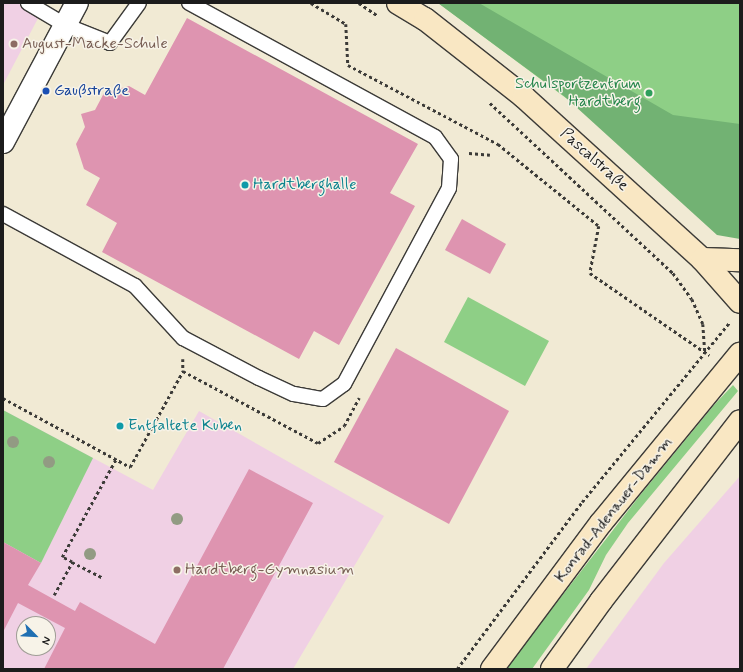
<!DOCTYPE html>
<meta charset="utf-8">
<style>
body{margin:0}
#map{position:relative;width:743px;height:672px;overflow:hidden;background:#f1ead4;font-family:Mynerve,sans-serif}
div>[style]{position:absolute}
.built>*{inset:0;background:#f0d0e4}
.green>*{inset:0;background:#8ecf86}
.forest>*{inset:0;background:#72b273}
.building>*{inset:0;background:#de94b0}
.path>*{height:2.5px;margin-top:-1.25px;transform-origin:0;background:repeating-linear-gradient(90deg,#3c3b38 0 3px,transparent 0 6px)}
.roads{filter:drop-shadow(1px 0 #3c3b38) drop-shadow(-1px 0 #3c3b38) drop-shadow(0 1px #3c3b38) drop-shadow(0 -1px #3c3b38)}
.lane>*{height:14px;margin:-7px;padding:0 7px;transform-origin:7px;border-radius:7px;background:#fff}
.street>*{height:22px;margin:-11px;padding:0 11px;transform-origin:11px;border-radius:11px;background:#fff}
.secondary>*{height:22px;margin:-11px;padding:0 11px;transform-origin:11px;border-radius:11px;background:#f9e7c3}
.trees>*{width:12px;height:12px;margin:-6px;border-radius:50%;background:#929b83}
.dots>*{width:11px;height:11px;translate:-50% -50%;box-sizing:border-box;border:2px solid #f7f3e8;border-radius:50%}
span{translate:-50% -50%;white-space:nowrap;text-align:center;line-height:1.15;-webkit-text-stroke:3px #f7f3e8;paint-order:stroke}
.education-label{font-size:16px;color:#785e54}
.left{translate:0 -50%;text-align:left}
.leisure-label{font-size:16px;color:#27864d}
.right{translate:-100% -50%;text-align:right}
.transit-label{font-size:16px;color:#164399}
.street-label{font-size:16px;color:#1c1c1c}
.culture-label{font-size:16px;color:#0d838f}
.frame{position:absolute;inset:0;border:4px solid #1c1c1c;pointer-events:none}
.north{position:absolute;left:16px;top:616px;width:40px;height:40px;box-sizing:border-box;background:#f7f3e8;border:1px solid #9f9d96;border-radius:50%;rotate:114deg;font-size:11px;font-weight:700;line-height:16px;text-align:center;color:#1c1c1c}
.north::after{content:'';display:block;margin:auto;width:14px;height:18px;background:#1f6fb2;clip-path:polygon(50% 0,100% 100%,50% 72%,0 100%)}
</style>
<div id="map">
<div class="built">
<div style="clip-path:polygon(3px 3px,46px 3px,3px 85px)"></div>
<div style="clip-path:polygon(evenodd,3px 410px,153px 490px,199px 411px,384px 516px,293px 669px,3px 669px,3px 410px,24px 624px,48px 624px,48px 648px,24px 648px,24px 624px)"></div>
<div style="clip-path:polygon(740px 476px,740px 669px,586px 669px,664px 563px)"></div>
</div>
<div class="green">
<div style="clip-path:polygon(438px 3px,740px 3px,740px 197px,679px 182px)"></div>
<div style="clip-path:polygon(468px 297px,549px 341px,525px 386px,444px 342px)"></div>
<div style="clip-path:polygon(733px 385px,738px 391px,628px 523px,606px 555px,589px 590px,532px 669px,505px 669px,641px 494px,714px 405px)"></div>
<div style="clip-path:polygon(3px 410px,93px 458px,41px 563px,3px 542px)"></div>
</div>
<div class="forest">
<div style="clip-path:polygon(438px 3px,479px 3px,673px 115px,740px 124px,740px 239px,717px 235px,564px 96px)"></div>
</div>
<div class="building">
<div style="clip-path:polygon(187px 18px,418px 144px,390px 193px,415px 206px,339px 345px,314px 331px,299px 359px,102px 252px,117px 223px,86px 205px,100px 178px,84px 169px,76px 144px,85px 127px,81px 114px,95px 110px,104px 93px,129px 86px,145px 95px)"></div>
<div style="clip-path:polygon(462px 219px,506px 244px,490px 274px,445px 250px)"></div>
<div style="clip-path:polygon(396px 348px,509px 411px,449px 524px,334px 462px)"></div>
<div style="clip-path:polygon(249px 469px,313px 503px,223px 669px,44px 669px,65px 628px,18px 603px,3px 632px,3px 542px,41px 563px,28px 585px,75px 611px,80px 602px,155px 644px)"></div>
</div>
<div class="path">
<div style="left:311px;top:3px;width:41px;rotate:31deg"></div>
<div style="left:346px;top:24px;width:41px;rotate:87.2deg"></div>
<div style="left:348px;top:65px;width:170px;rotate:27.8deg"></div>
<div style="left:498px;top:144px;width:130px;rotate:39.1deg"></div>
<div style="left:599px;top:226px;width:48px;rotate:100.8deg"></div>
<div style="left:590px;top:273px;width:145px;rotate:34.6deg"></div>
<div style="left:359px;top:3px;width:22px;rotate:34deg"></div>
<div style="left:490px;top:103px;width:250px;rotate:42.9deg"></div>
<div style="left:673px;top:273px;width:32px;rotate:54deg"></div>
<div style="left:692px;top:299px;width:27px;rotate:66deg"></div>
<div style="left:703px;top:324px;width:27px;rotate:86deg"></div>
<div style="left:469px;top:153px;width:21px;rotate:5deg"></div>
<div style="left:183px;top:359px;width:12px;rotate:90deg"></div>
<div style="left:3px;top:398px;width:145px;rotate:28.5deg"></div>
<div style="left:130px;top:467px;width:110px;rotate:-61.1deg"></div>
<div style="left:183px;top:371px;width:153px;rotate:28.1deg"></div>
<div style="left:318px;top:443px;width:31px;rotate:-33deg"></div>
<div style="left:344px;top:426px;width:32px;rotate:-62deg"></div>
<div style="left:72px;top:562px;width:35px;rotate:27deg"></div>
<div style="left:54px;top:595px;width:38px;rotate:-61deg"></div>
<div style="left:72px;top:562px;width:11px;rotate:-153deg"></div>
<div style="left:62px;top:557px;width:112px;rotate:-61.1deg"></div>
<div style="left:457px;top:669px;width:209px;rotate:-53.2deg"></div>
<div style="left:582px;top:502px;width:232px;rotate:-50.6deg"></div>
</div>
<div class="roads">
<div class="lane">
<div style="left:28px;top:3px;width:43px;rotate:30.7deg"></div>
<div style="left:65px;top:25px;width:48px;rotate:21.8deg"></div>
<div style="left:110px;top:43px;width:49px;rotate:-54.1deg"></div>
<div style="left:3px;top:214px;width:150px;rotate:28.6deg"></div>
<div style="left:135px;top:286px;width:71px;rotate:47.3deg"></div>
<div style="left:183px;top:338px;width:86px;rotate:27.8deg"></div>
<div style="left:259px;top:378px;width:38px;rotate:25deg"></div>
<div style="left:294px;top:394px;width:29px;rotate:10deg"></div>
<div style="left:323px;top:399px;width:26px;rotate:-36deg"></div>
<div style="left:344px;top:384px;width:222px;rotate:-61.8deg"></div>
<div style="left:449px;top:188px;width:29px;rotate:-86deg"></div>
<div style="left:451px;top:159px;width:27px;rotate:-126deg"></div>
<div style="left:435px;top:137px;width:280px;rotate:-151.4deg"></div>
</div>
<div class="street">
<div style="left:3px;top:142px;width:157px;rotate:-62deg"></div>
</div>
<div class="secondary">
<div style="left:398px;top:3px;width:31px;rotate:31deg"></div>
<div style="left:425px;top:19px;width:126px;rotate:38.2deg"></div>
<div style="left:524px;top:97px;width:241px;rotate:42.3deg"></div>
<div style="left:702px;top:259px;width:57px;rotate:48.5deg"></div>
<div style="left:702px;top:259px;width:38px;rotate:2deg"></div>
<div style="left:492px;top:669px;width:182px;rotate:-53.3deg"></div>
<div style="left:601px;top:523px;width:219px;rotate:-50.6deg"></div>
<div style="left:552px;top:669px;width:84px;rotate:-54.2deg"></div>
<div style="left:601px;top:601px;width:227px;rotate:-52.3deg"></div>
</div>
</div>
<div class="trees">
<div style="left:13px;top:442px"></div>
<div style="left:49px;top:462px"></div>
<div style="left:177px;top:519px"></div>
<div style="left:90px;top:554px"></div>
</div>
<div class="dots">
<div style="left:14px;top:44px;background:#8d6e63"></div>
<div style="left:46px;top:91px;background:#1a4fb4"></div>
<div style="left:649px;top:93px;background:#2e9e5b"></div>
<div style="left:245px;top:185px;background:#0f9aa8"></div>
<div style="left:120px;top:426px;background:#0f9aa8"></div>
<div style="left:177px;top:570px;background:#8d6e63"></div>
</div>
<div class="education-label">
<span class="left" style="left:22px;top:44px">August-Macke-Schule</span>
<span class="left" style="left:185px;top:570px">Hardtberg-Gymnasium</span>
</div>
<div class="leisure-label">
<span class="right" style="left:641px;top:93px">Schulsportzentrum<br>Hardtberg</span>
</div>
<div class="transit-label">
<span class="left" style="left:54px;top:91px">Gaußstraße</span>
</div>
<div class="street-label">
<span style="left:594px;top:160px;rotate:42deg">Pascalstraße</span>
<span style="left:614px;top:510px;rotate:-52deg">Konrad-Adenauer-Damm</span>
</div>
<div class="culture-label">
<span class="left" style="left:253px;top:185px">Hardtberghalle</span>
<span class="left" style="left:128px;top:426px">Entfaltete Kuben</span>
</div>
<div class="frame"></div>
<div class="north">N</div>
</div>
